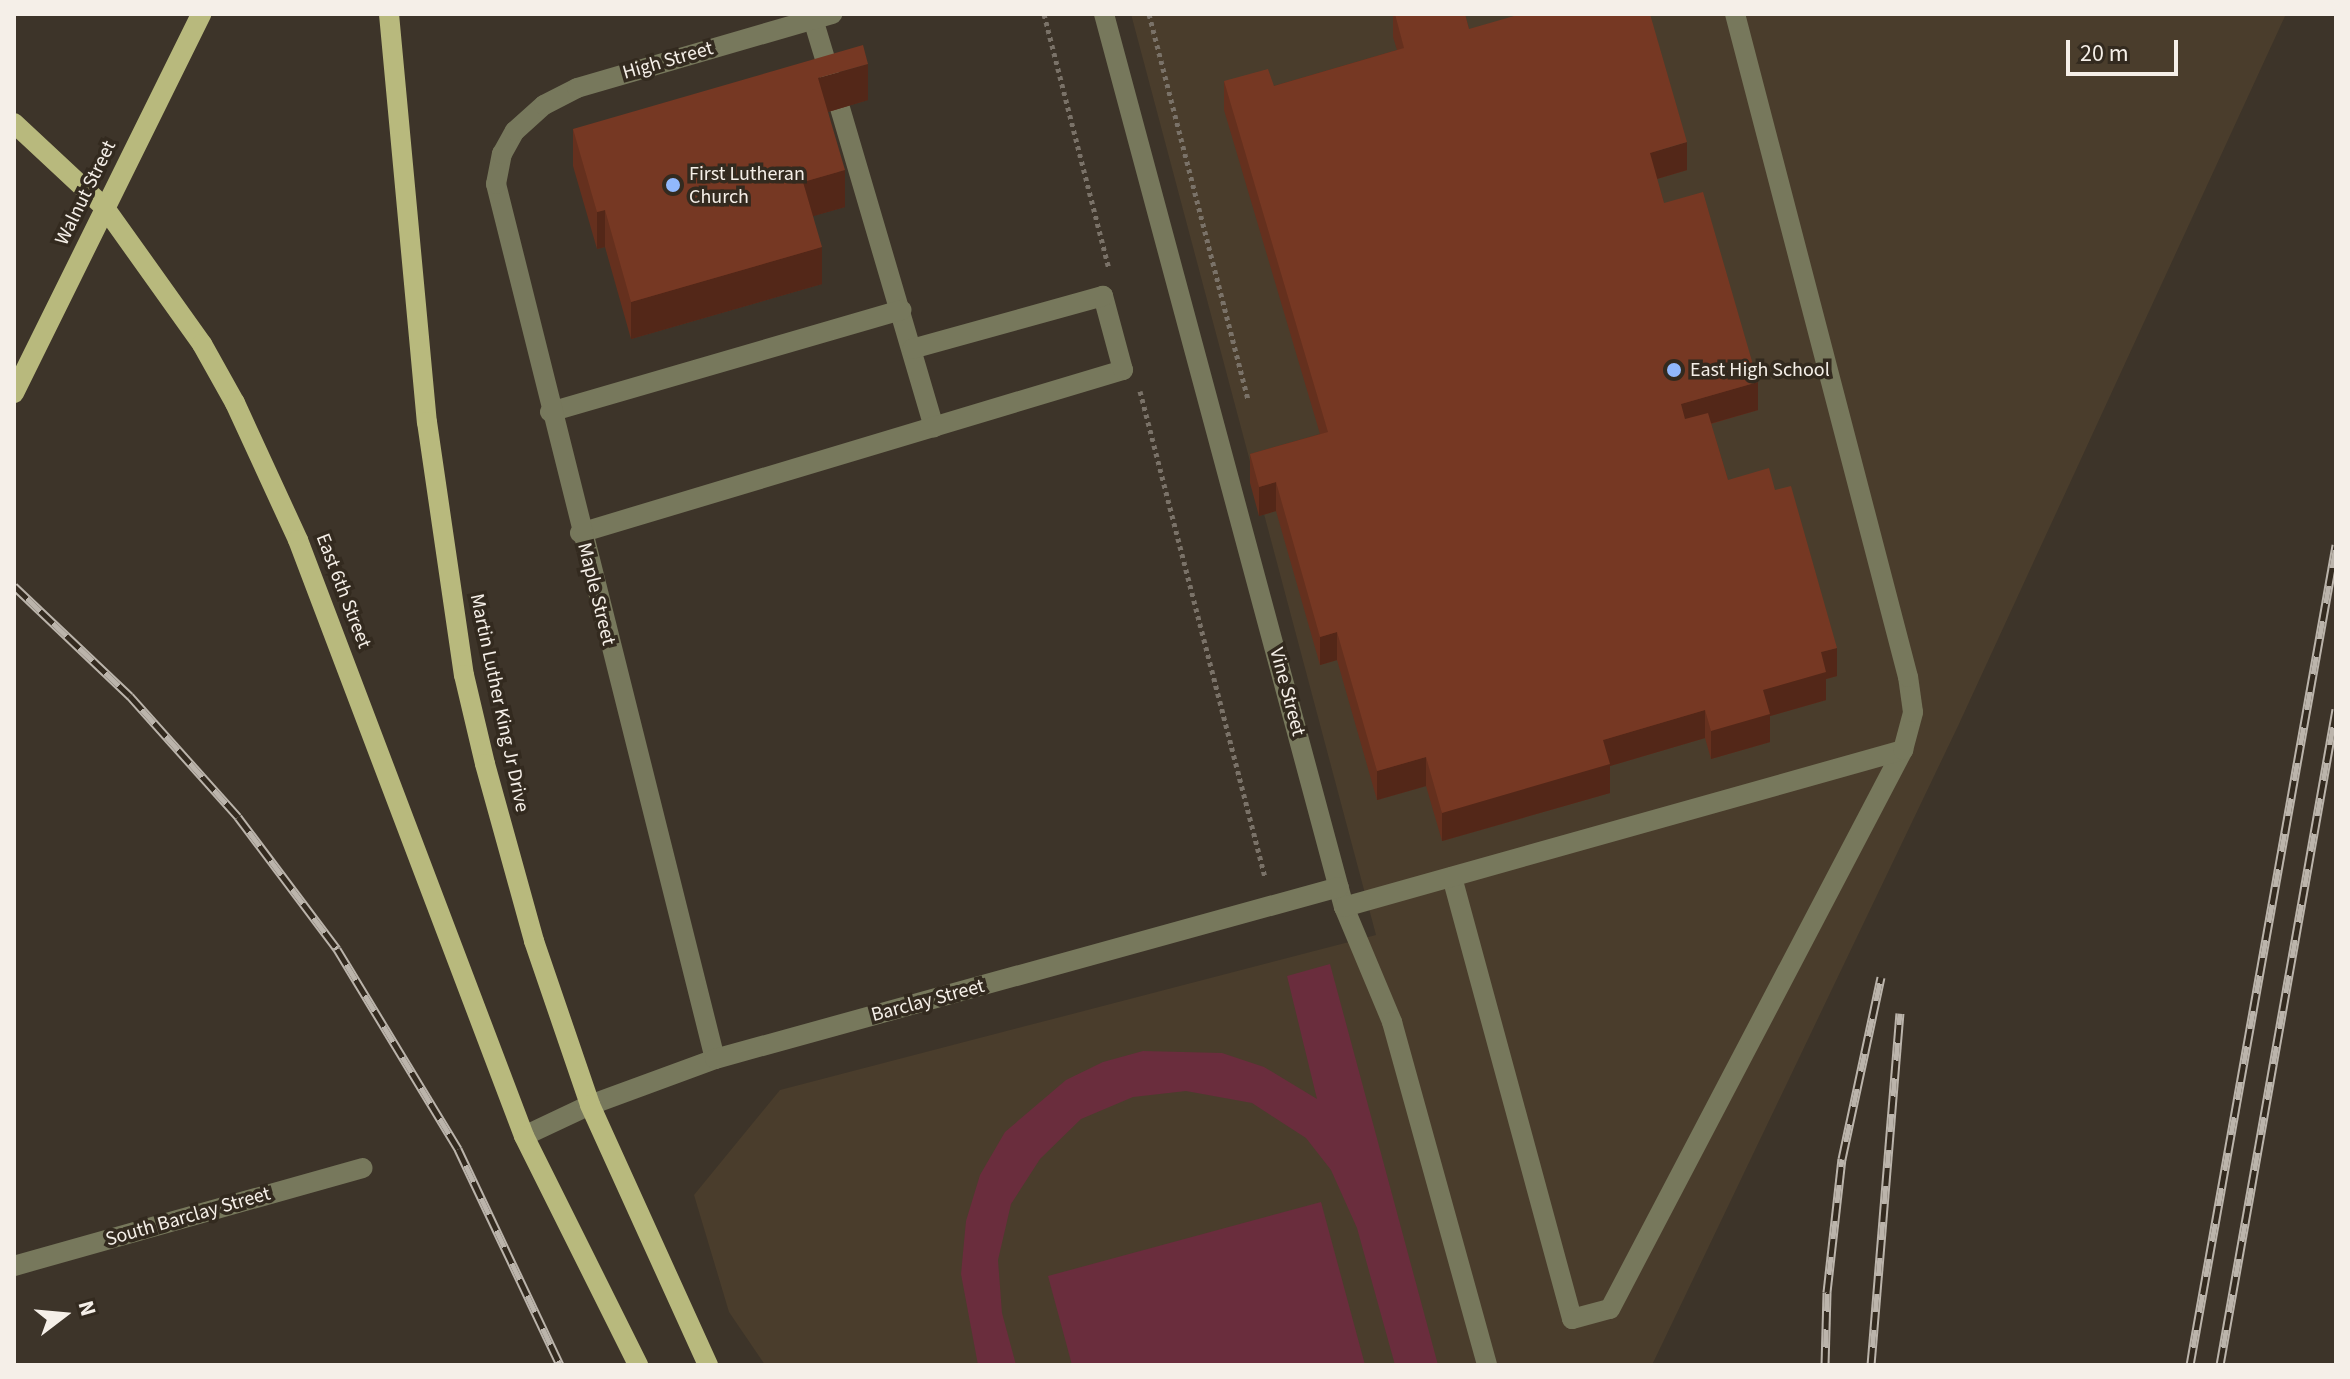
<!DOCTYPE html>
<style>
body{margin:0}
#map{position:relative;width:2350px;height:1379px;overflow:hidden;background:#3d3429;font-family:"Source Sans 3",sans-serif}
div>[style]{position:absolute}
.built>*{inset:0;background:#4a3d2c}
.green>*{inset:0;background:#6a2d3d}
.path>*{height:5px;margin-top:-2.5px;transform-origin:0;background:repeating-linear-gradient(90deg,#7a7268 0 4px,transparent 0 8px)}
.minor>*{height:20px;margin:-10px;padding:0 10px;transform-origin:10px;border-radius:10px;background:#77785c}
.major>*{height:20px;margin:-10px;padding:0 10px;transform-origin:10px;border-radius:10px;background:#b8b97d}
.rail>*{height:9px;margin-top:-4.5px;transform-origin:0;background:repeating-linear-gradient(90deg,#332a1f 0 18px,#bbb4ab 0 36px);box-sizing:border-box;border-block:2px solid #bbb4ab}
.wall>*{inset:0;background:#65301e}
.shaded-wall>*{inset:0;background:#532718}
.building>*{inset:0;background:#763823}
.dots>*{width:22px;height:22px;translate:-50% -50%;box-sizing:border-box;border:4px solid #332a1f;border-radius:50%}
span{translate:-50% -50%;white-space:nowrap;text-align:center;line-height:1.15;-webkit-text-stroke:7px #332a1f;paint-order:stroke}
.street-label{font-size:20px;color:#f5efe8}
.poi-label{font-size:20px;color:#f5efe8}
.left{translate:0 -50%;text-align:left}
.frame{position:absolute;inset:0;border:16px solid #f5efe8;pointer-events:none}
.north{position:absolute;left:24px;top:1275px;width:80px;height:80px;-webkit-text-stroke:6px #332a1f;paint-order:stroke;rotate:74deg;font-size:22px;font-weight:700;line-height:32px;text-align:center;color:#f5efe8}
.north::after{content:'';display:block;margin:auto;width:28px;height:36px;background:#f5efe8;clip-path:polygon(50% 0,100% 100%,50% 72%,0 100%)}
.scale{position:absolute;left:2066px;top:40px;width:112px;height:36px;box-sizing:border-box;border:4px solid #f5efe8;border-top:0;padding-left:10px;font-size:24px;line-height:28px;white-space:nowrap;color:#f5efe8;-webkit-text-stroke:6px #332a1f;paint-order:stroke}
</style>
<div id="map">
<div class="built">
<div style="clip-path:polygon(1131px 14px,2286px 14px,1958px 726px,1652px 1365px,765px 1365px,729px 1312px,694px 1195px,780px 1090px,1376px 935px)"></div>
</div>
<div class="green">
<div style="clip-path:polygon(1330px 964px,1438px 1365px,1395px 1365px,1357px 1228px,1331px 1170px,1306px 1138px,1252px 1103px,1186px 1091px,1133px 1097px,1081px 1119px,1040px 1159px,1011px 1204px,998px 1260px,1002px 1313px,1016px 1365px,978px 1365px,961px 1274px,966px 1221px,980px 1175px,1005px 1132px,1066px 1080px,1103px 1062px,1143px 1051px,1222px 1053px,1264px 1067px,1317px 1099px,1287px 976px)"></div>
<div style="clip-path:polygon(1321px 1202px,1365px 1365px,1072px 1365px,1048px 1276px)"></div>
</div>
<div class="path">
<div style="left:1044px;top:14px;width:263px;rotate:75.7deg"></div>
<div style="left:1149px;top:14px;width:398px;rotate:75.6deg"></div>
<div style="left:1140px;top:391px;width:502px;rotate:75.58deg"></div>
</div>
<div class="minor">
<div style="left:1104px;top:14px;width:925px;rotate:74.96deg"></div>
<div style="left:1344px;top:907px;width:125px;rotate:67.3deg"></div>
<div style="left:1392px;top:1022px;width:356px;rotate:74.5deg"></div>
<div style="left:813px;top:19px;width:66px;rotate:73.2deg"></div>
<div style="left:840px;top:108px;width:333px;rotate:73.6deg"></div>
<div style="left:550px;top:412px;width:366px;rotate:-16.2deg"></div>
<div style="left:580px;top:533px;width:567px;rotate:-16.71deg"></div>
<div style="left:1123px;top:370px;width:77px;rotate:-105.1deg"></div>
<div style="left:1103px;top:296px;width:198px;rotate:164.5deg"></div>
<div style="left:1452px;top:877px;width:458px;rotate:74.8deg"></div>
<div style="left:1572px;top:1319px;width:39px;rotate:-15deg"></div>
<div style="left:1610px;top:1309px;width:631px;rotate:-62.34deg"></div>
<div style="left:1344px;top:907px;width:581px;rotate:-15.69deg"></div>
<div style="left:1903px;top:750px;width:39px;rotate:-75deg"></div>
<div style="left:1913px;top:712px;width:35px;rotate:-98deg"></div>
<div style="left:1908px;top:677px;width:685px;rotate:-104.62deg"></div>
<div style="left:715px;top:1059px;width:902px;rotate:-104.05deg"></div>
<div style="left:496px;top:184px;width:31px;rotate:-79deg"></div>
<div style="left:502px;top:154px;width:26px;rotate:-61deg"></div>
<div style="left:515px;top:131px;width:39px;rotate:-42deg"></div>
<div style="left:544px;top:105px;width:37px;rotate:-27deg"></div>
<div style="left:577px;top:88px;width:266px;rotate:-16.2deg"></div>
<div style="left:524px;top:1136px;width:73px;rotate:-25.2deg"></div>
<div style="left:590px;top:1105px;width:133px;rotate:-20.2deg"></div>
<div style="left:715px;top:1059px;width:647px;rotate:-15.41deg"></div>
<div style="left:14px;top:1266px;width:362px;rotate:-15.7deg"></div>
</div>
<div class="major">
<div style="left:389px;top:14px;width:410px;rotate:84.7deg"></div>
<div style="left:427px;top:422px;width:256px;rotate:81.7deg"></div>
<div style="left:464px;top:675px;width:91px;rotate:76.7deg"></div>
<div style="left:485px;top:764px;width:184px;rotate:74.5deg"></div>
<div style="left:534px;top:941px;width:173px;rotate:71.1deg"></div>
<div style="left:590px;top:1105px;width:286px;rotate:65.6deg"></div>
<div style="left:14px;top:123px;width:125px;rotate:43deg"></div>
<div style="left:105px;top:208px;width:167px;rotate:54.5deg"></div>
<div style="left:202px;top:344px;width:68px;rotate:60.8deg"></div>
<div style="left:235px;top:403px;width:151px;rotate:65.3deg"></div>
<div style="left:298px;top:540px;width:637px;rotate:69.23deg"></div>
<div style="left:524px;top:1136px;width:256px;rotate:63.5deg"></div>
<div style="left:14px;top:393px;width:423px;rotate:-63.7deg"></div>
</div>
<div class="rail">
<div style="left:14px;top:586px;width:160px;rotate:43.5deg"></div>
<div style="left:130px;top:696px;width:162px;rotate:48.2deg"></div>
<div style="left:238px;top:817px;width:165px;rotate:53.1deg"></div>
<div style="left:337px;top:949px;width:234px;rotate:58.8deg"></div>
<div style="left:458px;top:1149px;width:239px;rotate:64.7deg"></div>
<div style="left:1825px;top:1365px;width:73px;rotate:-88.4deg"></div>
<div style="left:1827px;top:1292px;width:134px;rotate:-83.6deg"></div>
<div style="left:1842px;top:1159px;width:186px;rotate:-77.9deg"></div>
<div style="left:1871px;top:1365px;width:353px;rotate:-85.3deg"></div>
<div style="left:2190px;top:1365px;width:833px;rotate:-79.9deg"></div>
<div style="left:2220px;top:1365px;width:666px;rotate:-79.97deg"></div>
</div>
<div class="wall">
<div style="clip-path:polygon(1393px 14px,1465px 14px,1469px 29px,1687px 170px,1657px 179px,1664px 203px,1758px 410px,1711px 424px,1728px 480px,1775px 490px,1837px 676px,1826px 679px,1826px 700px,1770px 716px,1770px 742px,1711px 759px,1705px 738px,1610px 766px,1610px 793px,1442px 841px,1426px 786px,1377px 800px,1337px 660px,1320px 665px,1276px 511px,1259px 516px,1250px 483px,1250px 454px,1320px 434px,1224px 110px,1224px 81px,1274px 86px,1397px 50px,1393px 37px)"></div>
<div style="clip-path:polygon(868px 100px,828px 112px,845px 207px,813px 216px,822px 284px,631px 339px,605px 247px,597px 249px,573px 166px,573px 129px)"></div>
</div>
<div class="shaded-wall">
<div style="clip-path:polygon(868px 64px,868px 100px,818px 115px,818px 78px)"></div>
<div style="clip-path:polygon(1687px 142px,1687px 170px,1650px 181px,1650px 153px)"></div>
<div style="clip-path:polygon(845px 170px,845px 207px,803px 219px,803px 182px)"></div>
<div style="clip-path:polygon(605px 210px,605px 247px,597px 249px,597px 212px)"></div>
<div style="clip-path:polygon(822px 247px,822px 284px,631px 339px,631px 302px)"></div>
<div style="clip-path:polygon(1758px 382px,1758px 410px,1681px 432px,1681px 404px)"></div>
<div style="clip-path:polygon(1276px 482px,1276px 511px,1259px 516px,1259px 487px)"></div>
<div style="clip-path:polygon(1337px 632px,1337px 660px,1320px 665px,1320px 637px)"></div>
<div style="clip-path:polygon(1837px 648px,1837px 676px,1826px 679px,1826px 700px,1770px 716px,1770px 742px,1711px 759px,1711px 731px,1763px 690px,1821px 652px)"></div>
<div style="clip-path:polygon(1705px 710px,1705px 738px,1610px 766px,1610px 793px,1442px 841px,1442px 813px,1603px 740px)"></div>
<div style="clip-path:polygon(1426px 757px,1426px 786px,1377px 800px,1377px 771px)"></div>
</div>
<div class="building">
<div style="clip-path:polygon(1395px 14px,1465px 14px,1469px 29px,1521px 14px,1650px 14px,1687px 142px,1650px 153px,1664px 203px,1703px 192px,1758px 382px,1681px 404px,1685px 419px,1708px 413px,1728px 480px,1769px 468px,1775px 490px,1791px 486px,1837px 648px,1821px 652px,1826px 672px,1763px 690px,1770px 714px,1711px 731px,1705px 710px,1603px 740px,1610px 764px,1442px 813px,1426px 757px,1377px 771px,1337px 632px,1320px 637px,1276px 482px,1259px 487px,1250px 454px,1328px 432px,1224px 81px,1268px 69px,1274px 86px,1404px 48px)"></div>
<div style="clip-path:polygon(863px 45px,868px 64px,818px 78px,845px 170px,803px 182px,822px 247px,631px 302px,605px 210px,597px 212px,573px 129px)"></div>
</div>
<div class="dots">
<div style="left:673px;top:185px;background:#91b8fd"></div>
<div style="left:1674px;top:370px;background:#91b8fd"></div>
</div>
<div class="street-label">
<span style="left:668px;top:61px;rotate:-16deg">High Street</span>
<span style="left:86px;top:193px;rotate:-64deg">Walnut Street</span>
<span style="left:343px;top:591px;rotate:69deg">East 6th Street</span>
<span style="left:596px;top:594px;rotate:76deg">Maple Street</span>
<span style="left:1287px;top:692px;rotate:75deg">Vine Street</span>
<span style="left:499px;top:703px;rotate:78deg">Martin Luther King Jr Drive</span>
<span style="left:928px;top:1001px;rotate:-15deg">Barclay Street</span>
<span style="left:188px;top:1217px;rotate:-16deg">South Barclay Street</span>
</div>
<div class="poi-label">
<span class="left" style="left:689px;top:186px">First Lutheran<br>Church</span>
<span class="left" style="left:1690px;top:370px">East High School</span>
</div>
<div class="frame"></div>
<div class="north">N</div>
<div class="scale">20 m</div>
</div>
